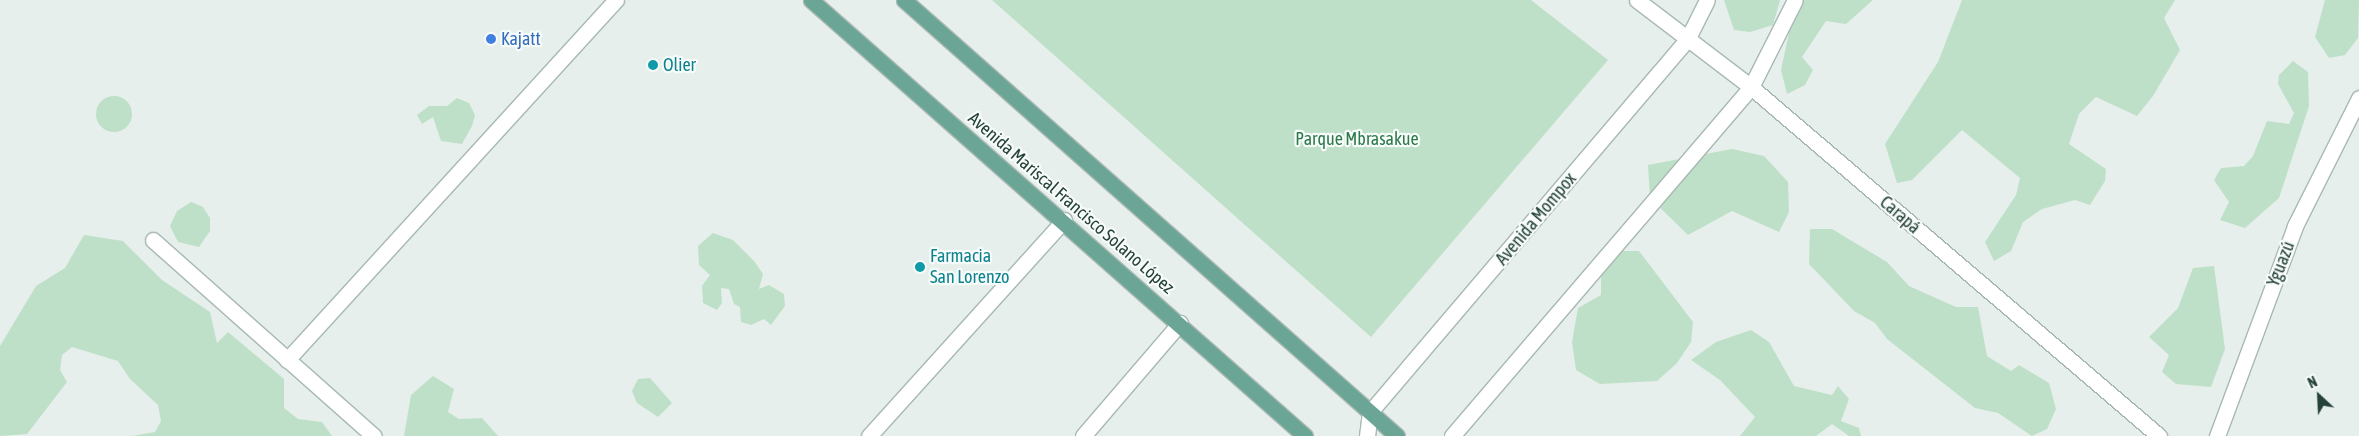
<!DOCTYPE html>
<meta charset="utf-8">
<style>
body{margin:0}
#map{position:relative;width:2359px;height:436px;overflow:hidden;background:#e6efeb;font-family:"Asap Condensed",sans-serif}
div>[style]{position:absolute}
.green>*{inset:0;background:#bfe0c8}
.round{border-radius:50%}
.roads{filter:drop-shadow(1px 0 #a8b8b2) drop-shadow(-1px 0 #a8b8b2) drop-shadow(0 1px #a8b8b2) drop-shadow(0 -1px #a8b8b2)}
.minor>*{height:15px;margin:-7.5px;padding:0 7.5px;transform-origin:7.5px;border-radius:7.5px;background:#fff}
.major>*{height:15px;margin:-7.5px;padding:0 7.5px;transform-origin:7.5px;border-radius:7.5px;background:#6aa596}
.dots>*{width:14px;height:14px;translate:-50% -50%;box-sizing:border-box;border:2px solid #f7fbf9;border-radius:50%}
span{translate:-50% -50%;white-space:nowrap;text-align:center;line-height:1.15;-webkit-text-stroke:4.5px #f7fbf9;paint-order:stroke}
.shop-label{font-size:18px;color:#366cbe}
.left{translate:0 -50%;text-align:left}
.culture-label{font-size:18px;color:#0d838f}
.park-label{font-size:18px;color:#2d7a4b}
.street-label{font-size:18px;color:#24423a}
.north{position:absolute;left:2294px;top:371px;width:50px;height:50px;-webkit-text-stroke:4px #f7fbf9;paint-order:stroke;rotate:335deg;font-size:14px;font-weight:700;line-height:20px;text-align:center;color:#24423a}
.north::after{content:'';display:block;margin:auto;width:18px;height:22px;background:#24423a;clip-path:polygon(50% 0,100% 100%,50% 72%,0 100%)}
</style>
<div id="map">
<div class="green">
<div style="clip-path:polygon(992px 0,1531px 0,1608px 60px,1371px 337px)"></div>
<div style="clip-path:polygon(1724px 0,1780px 0,1773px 25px,1750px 32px,1734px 30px)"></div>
<div style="clip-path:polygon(1796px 0,1873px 0,1846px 24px,1826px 21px,1802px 57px,1813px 70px,1805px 85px,1787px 94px,1781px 70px)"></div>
<div style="clip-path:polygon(1962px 0,2175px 0,2164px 18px,2180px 50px,2153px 96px,2137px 116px,2096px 97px,2079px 114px,2069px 144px,2106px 169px,2105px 181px,2090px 205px,2075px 200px,2042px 209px,2023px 222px,2011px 251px,1994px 261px,1985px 242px,2016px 195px,2020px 178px,1962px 130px,1912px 180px,1897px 183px,1885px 144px,1938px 62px)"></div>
<div style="clip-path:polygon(2325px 0,2359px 0,2358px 38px,2345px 55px,2329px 58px,2315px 37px)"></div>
<div style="clip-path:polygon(2293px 61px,2308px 72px,2309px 106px,2279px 198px,2245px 228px,2220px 220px,2229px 202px,2214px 180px,2221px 168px,2244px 166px,2253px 156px,2267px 121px,2289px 124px,2294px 113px,2278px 84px,2279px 75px)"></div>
<div class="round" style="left:96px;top:96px;width:36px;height:36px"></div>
<div style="clip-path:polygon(457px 98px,469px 103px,475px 115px,472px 126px,462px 144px,441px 141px,433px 117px,422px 124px,417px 115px,429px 106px,447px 106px)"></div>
<div style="clip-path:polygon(1732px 149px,1764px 156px,1788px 182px,1789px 212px,1779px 232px,1732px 211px,1688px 235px,1650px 198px,1648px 165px)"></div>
<div style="clip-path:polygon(191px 202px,203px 207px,210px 218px,210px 231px,199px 247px,178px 242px,170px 226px,177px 211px)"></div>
<div style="clip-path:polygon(1810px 229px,1832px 229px,1887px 262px,1909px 286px,1956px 307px,1978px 307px,1987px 356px,2011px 371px,2019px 365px,2049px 383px,2056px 409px,2047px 429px,2032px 436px,1998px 413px,1975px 408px,1887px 339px,1875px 323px,1854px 311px,1809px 264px)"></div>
<div style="clip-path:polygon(713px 233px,733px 240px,754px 261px,763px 274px,759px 289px,769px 285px,784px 294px,785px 306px,771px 325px,764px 319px,751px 325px,741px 322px,740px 307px,734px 304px,729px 289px,721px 288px,722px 303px,717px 310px,703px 303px,702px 286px,710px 275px,699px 265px,698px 246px)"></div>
<div style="clip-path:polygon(84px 235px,123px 241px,162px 280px,210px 312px,217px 343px,228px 332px,284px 379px,284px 408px,298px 419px,322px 422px,332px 436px,132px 436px,155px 432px,161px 421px,158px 405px,130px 379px,118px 361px,72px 347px,62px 355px,60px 370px,67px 382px,27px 434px,0 436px,0 346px,36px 286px,65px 268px)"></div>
<div style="clip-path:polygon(1601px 251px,1639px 251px,1693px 322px,1691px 342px,1677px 363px,1657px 381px,1600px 384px,1576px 370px,1572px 342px,1578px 308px,1601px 295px)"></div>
<div style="clip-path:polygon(2214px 266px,2225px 349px,2211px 387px,2176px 384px,2162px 372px,2169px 355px,2149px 337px,2178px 308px,2193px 268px)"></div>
<div style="clip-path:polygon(1751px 330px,1769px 342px,1794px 386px,1832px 395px,1838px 386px,1849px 399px,1841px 421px,1859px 428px,1861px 436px,1849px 436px,1832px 424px,1816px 436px,1740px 436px,1755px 417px,1720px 380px,1691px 360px,1716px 342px)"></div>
<div style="clip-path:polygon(433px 376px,454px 389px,448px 412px,459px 419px,482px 418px,498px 436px,404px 436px,411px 395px)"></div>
<div style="clip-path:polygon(650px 378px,672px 403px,658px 417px,637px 403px,632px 391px,638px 379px)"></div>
</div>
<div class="roads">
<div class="minor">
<div style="left:1637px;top:0;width:143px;rotate:37.3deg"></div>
<div style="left:1751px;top:87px;width:537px;rotate:40.54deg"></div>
<div style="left:153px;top:240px;width:295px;rotate:41.6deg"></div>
<div style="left:287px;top:360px;width:488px;rotate:-47.6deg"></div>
<div style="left:869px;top:436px;width:291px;rotate:-47.9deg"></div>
<div style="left:1083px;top:436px;width:149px;rotate:-49.4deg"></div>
<div style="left:1367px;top:436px;width:24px;rotate:-83deg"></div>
<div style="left:1370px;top:412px;width:491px;rotate:-49.6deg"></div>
<div style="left:1688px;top:38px;width:42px;rotate:-63.4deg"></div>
<div style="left:1452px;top:436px;width:460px;rotate:-49.4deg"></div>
<div style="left:1751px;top:87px;width:97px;rotate:-63.2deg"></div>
<div style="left:2217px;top:436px;width:224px;rotate:-69.6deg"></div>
<div style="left:2295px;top:226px;width:143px;rotate:-63.4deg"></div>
</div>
<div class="major">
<div style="left:811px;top:0;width:659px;rotate:41.43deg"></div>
<div style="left:904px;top:0;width:658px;rotate:41.49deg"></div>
</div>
</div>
<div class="dots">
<div style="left:491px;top:39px;background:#3f7fe0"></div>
<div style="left:653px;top:65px;background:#0f9aa8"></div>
<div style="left:920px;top:267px;background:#0f9aa8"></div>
</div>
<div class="shop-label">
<span class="left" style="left:501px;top:39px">Kajatt</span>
</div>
<div class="culture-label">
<span class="left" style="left:663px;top:65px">Olier</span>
<span class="left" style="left:930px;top:267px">Farmacia<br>San Lorenzo</span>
</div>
<div class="park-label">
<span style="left:1357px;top:139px">Parque Mbrasakue</span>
</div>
<div class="street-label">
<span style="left:1071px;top:203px;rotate:41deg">Avenida Mariscal Francisco Solano López</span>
<span style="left:1900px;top:215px;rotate:41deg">Carapá</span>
<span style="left:1536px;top:219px;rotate:-50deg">Avenida Mompox</span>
<span style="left:2281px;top:264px;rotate:-69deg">Yguazú</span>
</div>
<div class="north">N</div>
</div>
